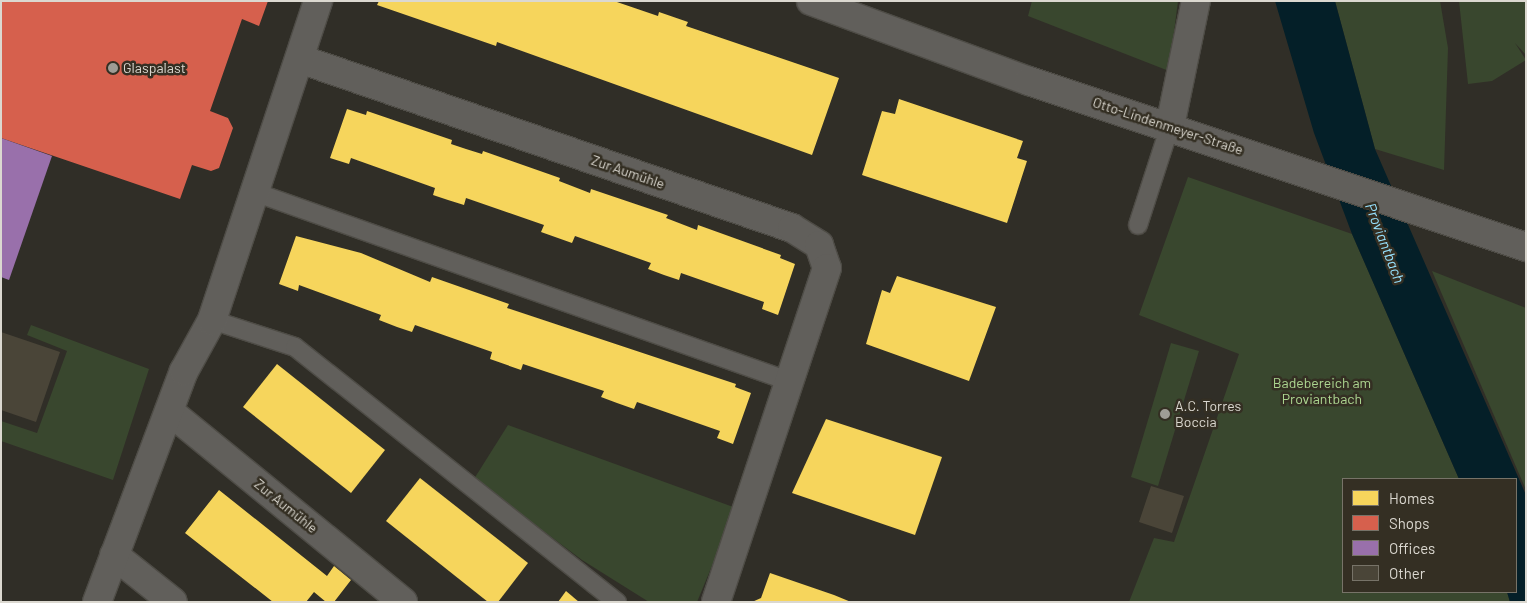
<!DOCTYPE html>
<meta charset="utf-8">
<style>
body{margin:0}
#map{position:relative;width:1527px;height:603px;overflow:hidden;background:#302e27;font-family:Barlow,sans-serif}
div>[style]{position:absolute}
.green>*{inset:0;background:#39472e}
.water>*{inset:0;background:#041f28}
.homes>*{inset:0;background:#f6d55c}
.shops>*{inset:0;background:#d6604d}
.offices>*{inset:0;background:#9970ab}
.building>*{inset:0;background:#4a4538}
.roads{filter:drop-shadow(1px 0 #4e4c46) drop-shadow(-1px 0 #4e4c46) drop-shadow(0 1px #4e4c46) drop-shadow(0 -1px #4e4c46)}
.service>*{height:18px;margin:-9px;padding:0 9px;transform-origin:9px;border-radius:9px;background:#615f5b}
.minor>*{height:28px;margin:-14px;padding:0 14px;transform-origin:14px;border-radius:14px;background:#615f5b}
.dots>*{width:14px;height:14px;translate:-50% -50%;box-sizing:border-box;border:2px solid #342f23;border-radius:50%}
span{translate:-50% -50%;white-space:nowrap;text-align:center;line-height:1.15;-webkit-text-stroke:5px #342f23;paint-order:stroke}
.poi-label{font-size:14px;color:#dbd8d0}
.left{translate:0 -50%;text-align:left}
.street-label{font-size:14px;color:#dbd8d0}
.park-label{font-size:14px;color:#add791}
.water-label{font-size:15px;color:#96e0fd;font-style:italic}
.frame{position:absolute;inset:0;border:2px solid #dbd8d0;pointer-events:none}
.legend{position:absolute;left:1342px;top:478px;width:175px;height:115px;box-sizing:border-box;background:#342f23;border:1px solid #777368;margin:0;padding:6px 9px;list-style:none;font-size:15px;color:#dbd8d0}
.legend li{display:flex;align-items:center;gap:10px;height:25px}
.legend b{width:25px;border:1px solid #777368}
</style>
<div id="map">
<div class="green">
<div style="clip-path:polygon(1032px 1px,1178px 1px,1169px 71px,1028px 16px)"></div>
<div style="clip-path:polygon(1335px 1px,1440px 1px,1448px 48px,1444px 170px,1375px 149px)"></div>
<div style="clip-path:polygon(1459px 1px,1526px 1px,1526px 55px,1515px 43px,1526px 60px,1492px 81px,1468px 84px)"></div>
<div style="clip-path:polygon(1188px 177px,1352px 234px,1459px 479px,1343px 479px,1343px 592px,1507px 592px,1510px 602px,1129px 602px,1154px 538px,1174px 542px,1239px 354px,1139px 315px)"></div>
<div style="clip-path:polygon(1432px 271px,1526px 308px,1526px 490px)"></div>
<div style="clip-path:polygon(31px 325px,149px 369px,113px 480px,1px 441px,1px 421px,37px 433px,67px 351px,27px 335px)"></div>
<div style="clip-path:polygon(1171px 343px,1199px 351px,1158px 486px,1131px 477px)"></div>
<div style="clip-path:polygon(508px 425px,736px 508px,697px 602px,649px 602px,582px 560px,474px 479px)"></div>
</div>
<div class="water">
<div style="clip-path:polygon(1275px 1px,1335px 1px,1375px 149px,1526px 495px,1526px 602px,1510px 602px,1507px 592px,1516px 592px,1516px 479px,1459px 479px,1352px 234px,1314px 133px)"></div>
</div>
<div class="homes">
<div style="clip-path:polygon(379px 1px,614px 1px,658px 16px,659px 12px,688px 22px,686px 26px,839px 78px,812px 155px,497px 42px,496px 46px,377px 5px)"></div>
<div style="clip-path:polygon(899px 99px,1023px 141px,1017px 158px,1027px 161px,1007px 223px,862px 175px,882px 111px,895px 114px)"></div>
<div style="clip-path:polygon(347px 109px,366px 115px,367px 111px,452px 140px,451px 144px,466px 149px,482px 154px,483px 151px,560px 178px,559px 181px,590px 193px,591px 189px,668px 215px,666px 218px,697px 230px,698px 225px,781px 255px,780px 258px,795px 264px,778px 315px,762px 309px,764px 302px,681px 273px,679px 280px,664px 275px,648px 269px,651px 263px,575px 236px,572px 243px,541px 232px,544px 225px,466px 198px,464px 205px,448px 200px,433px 195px,435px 188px,351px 158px,349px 164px,330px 158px)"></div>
<div style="clip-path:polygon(296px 236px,361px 253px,430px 282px,432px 277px,509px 304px,507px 308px,736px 384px,735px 387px,751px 393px,733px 444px,717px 438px,720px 431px,637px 402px,634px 409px,617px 403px,601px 397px,604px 391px,523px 364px,521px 370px,490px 359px,492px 352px,415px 325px,412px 332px,397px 327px,379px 320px,381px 315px,299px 285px,298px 291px,279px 284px)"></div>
<div style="clip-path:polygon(897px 276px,996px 307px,969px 381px,866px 344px,882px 290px,890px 293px)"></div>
<div style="clip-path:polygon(277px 364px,385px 450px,351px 493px,243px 407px)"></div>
<div style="clip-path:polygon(826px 419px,942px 457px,915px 535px,792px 493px)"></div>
<div style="clip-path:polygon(420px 478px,528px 563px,498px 602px,488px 602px,386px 521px)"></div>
<div style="clip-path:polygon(219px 490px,327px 576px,334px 566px,351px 580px,334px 602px,326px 602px,314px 592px,306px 602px,273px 602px,185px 533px)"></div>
<div style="clip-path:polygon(770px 573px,834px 595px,851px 602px,752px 602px,761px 598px)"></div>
<div style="clip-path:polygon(566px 591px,579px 602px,558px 602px)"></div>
</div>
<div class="shops">
<div style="clip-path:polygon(1px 1px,268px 1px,259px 26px,242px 19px,210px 111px,228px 118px,233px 128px,219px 168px,211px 171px,192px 165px,180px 199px,1px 138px)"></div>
</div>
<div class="offices">
<div style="clip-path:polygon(1px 138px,52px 156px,9px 280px,1px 277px)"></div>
</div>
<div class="building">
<div style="clip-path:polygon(1px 332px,60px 352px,36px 422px,1px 410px)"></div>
<div style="clip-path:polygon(1151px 486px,1184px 496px,1172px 533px,1139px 522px)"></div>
</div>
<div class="roads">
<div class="service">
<div style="left:257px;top:193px;width:566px;rotate:19.49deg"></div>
<div style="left:1138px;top:225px;width:104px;rotate:-72.1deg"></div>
<div style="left:212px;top:320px;width:87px;rotate:18deg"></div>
<div style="left:295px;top:347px;width:411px;rotate:38.4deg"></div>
</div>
<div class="minor">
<div style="left:811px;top:1px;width:232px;rotate:20.2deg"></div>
<div style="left:1029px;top:81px;width:524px;rotate:18.47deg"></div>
<div style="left:300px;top:59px;width:520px;rotate:18.96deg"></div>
<div style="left:792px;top:228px;width:32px;rotate:32deg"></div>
<div style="left:819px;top:245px;width:24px;rotate:71deg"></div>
<div style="left:827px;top:268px;width:352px;rotate:108.4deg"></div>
<div style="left:1170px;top:126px;width:128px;rotate:-78.3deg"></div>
<div style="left:169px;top:411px;width:302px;rotate:39.2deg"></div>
<div style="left:114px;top:555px;width:75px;rotate:38.5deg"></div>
<div style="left:97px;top:602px;width:247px;rotate:-69.4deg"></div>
<div style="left:184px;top:371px;width:58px;rotate:-61.2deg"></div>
<div style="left:212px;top:320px;width:336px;rotate:-71.6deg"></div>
</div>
</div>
<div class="dots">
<div style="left:113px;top:68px;background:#9f9c95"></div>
<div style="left:1165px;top:414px;background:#9f9c95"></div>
</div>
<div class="poi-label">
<span class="left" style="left:123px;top:68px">Glaspalast</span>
<span class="left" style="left:1175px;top:414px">A.C. Torres<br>Boccia</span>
</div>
<div class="street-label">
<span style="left:1168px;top:126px;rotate:18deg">Otto-Lindenmeyer-Straße</span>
<span style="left:628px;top:172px;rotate:19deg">Zur Aumühle</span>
<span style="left:286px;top:506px;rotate:39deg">Zur Aumühle</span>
</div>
<div class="park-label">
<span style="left:1322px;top:391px">Badebereich am<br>Proviantbach</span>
</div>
<div class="water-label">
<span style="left:1385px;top:243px;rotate:69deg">Proviantbach</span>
</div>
<div class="frame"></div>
<ul class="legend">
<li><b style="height:14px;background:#f6d55c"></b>Homes</li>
<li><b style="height:14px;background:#d6604d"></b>Shops</li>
<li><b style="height:14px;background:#9970ab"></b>Offices</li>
<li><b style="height:14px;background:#4a4538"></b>Other</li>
</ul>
</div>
